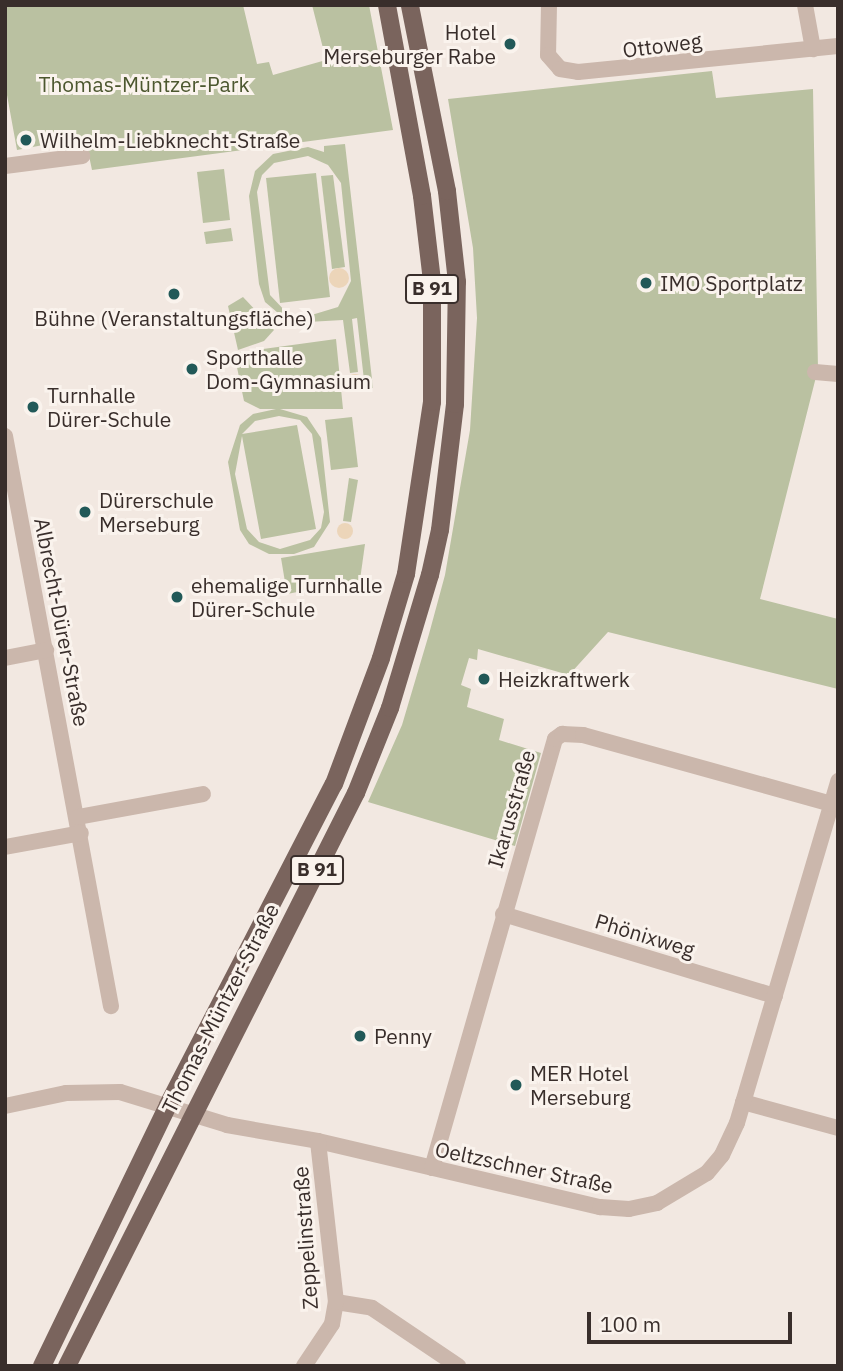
<!DOCTYPE html>
<meta charset="utf-8">
<style>
body{margin:0}
#map{position:relative;width:843px;height:1371px;overflow:hidden;background:#f2e8e1;font-family:"IBM Plex Sans",sans-serif}
div>[style]{position:absolute}
.green>*{inset:0;background:#bac1a1}
.sand>*{inset:0;background:#ecd5b9}
.round{border-radius:50%}
.minor>*{height:16px;margin:-8px;padding:0 8px;transform-origin:8px;border-radius:8px;background:#cbb7ac}
.primary>*{height:18px;margin:-9px;padding:0 9px;transform-origin:9px;border-radius:9px;background:#7a645d}
.dots>*{width:19px;height:19px;translate:-50% -50%;box-sizing:border-box;border:4px solid #faf3ed;border-radius:50%}
span{translate:-50% -50%;white-space:nowrap;text-align:center;line-height:1.15;-webkit-text-stroke:6px #faf3ed;paint-order:stroke}
.shield-label span{padding:2px 5px;background:#faf3ed;border:2px solid;border-radius:5px;-webkit-text-stroke-width:0}
.shield-label{font-size:19px;color:#392e2b;font-weight:700}
.poi-label{font-size:21px;color:#392e2b}
.right{translate:-100% -50%;text-align:right}
.left{translate:0 -50%;text-align:left}
.street-label{font-size:21px;color:#392e2b}
.park-label{font-size:21px;color:#4c572f}
.frame{position:absolute;inset:0;border:7px solid #392e2b;pointer-events:none}
.scale{position:absolute;left:587px;top:1312px;width:205px;height:32px;box-sizing:border-box;border:4px solid #392e2b;border-top:0;padding-left:9px;font-size:21px;line-height:24px;white-space:nowrap;color:#392e2b;-webkit-text-stroke:5px #faf3ed;paint-order:stroke}
</style>
<div id="map">
<div class="green">
<div style="clip-path:polygon(5px 5px,243px 5px,257px 64px,269px 62px,273px 75px,326px 60px,312px 5px,369px 5px,393px 130px,92px 170px,85px 137px,17px 150px,5px 84px)"></div>
<div style="clip-path:polygon(712px 71px,716px 98px,813px 89px,818px 369px,760px 599px,838px 619px,838px 689px,608px 632px,569px 675px,478px 649px,477px 660px,469px 658px,461px 685px,471px 689px,467px 707px,504px 719px,499px 740px,541px 753px,515px 846px,368px 802px,402px 725px,429px 634px,445px 575px,470px 430px,477px 318px,473px 248px,448px 99px)"></div>
<div style="clip-path:polygon(evenodd,345px 144px,373px 388px,365px 389px,357px 318px,352px 319px,358px 372px,350px 373px,343px 320px,290px 323px,265px 302px,259px 284px,249px 196px,255px 171px,273px 154px,308px 147px,324px 152px,324px 146px,345px 144px,308px 156px,328px 165px,341px 183px,351px 281px,338px 307px,305px 317px,287px 313px,270px 295px,257px 192px,262px 175px,274px 163px,308px 156px)"></div>
<div style="clip-path:polygon(224px 169px,230px 220px,203px 223px,197px 172px)"></div>
<div style="clip-path:polygon(316px 173px,330px 297px,280px 303px,266px 178px)"></div>
<div style="clip-path:polygon(333px 175px,345px 267px,332px 269px,321px 176px)"></div>
<div style="clip-path:polygon(231px 228px,233px 241px,206px 244px,204px 232px)"></div>
<div style="clip-path:polygon(243px 297px,274px 330px,264px 341px,238px 350px,228px 306px)"></div>
<div style="clip-path:polygon(evenodd,336px 339px,343px 409px,280px 409px,307px 417px,321px 438px,330px 522px,314px 547px,294px 554px,269px 554px,249px 544px,240px 530px,228px 462px,240px 425px,253px 414px,276px 409px,260px 409px,244px 401px,234px 353px,336px 339px,279px 416px,300px 420px,312px 434px,324px 512px,321px 528px,310px 540px,280px 549px,259px 542px,247px 529px,235px 474px,242px 436px,261px 539px,316px 529px,297px 425px,242px 434px,255px 421px,279px 416px)"></div>
<div style="clip-path:polygon(352px 417px,358px 467px,331px 470px,325px 420px)"></div>
<div style="clip-path:polygon(349px 478px,358px 480px,351px 522px,343px 521px)"></div>
<div style="clip-path:polygon(365px 544px,360px 580px,287px 594px,281px 558px)"></div>
</div>
<div class="sand">
<div class="round" style="left:329px;top:268px;width:20px;height:20px"></div>
<div class="round" style="left:347px;top:374px;width:16px;height:16px"></div>
<div class="round" style="left:337px;top:523px;width:16px;height:16px"></div>
</div>
<div class="minor">
<div style="left:549px;top:5px;width:50px;rotate:91.1deg"></div>
<div style="left:548px;top:55px;width:18px;rotate:49deg"></div>
<div style="left:560px;top:69px;width:18px;rotate:9deg"></div>
<div style="left:578px;top:72px;width:261px;rotate:-5.7deg"></div>
<div style="left:805px;top:5px;width:45px;rotate:79.7deg"></div>
<div style="left:5px;top:166px;width:78px;rotate:-7.4deg"></div>
<div style="left:815px;top:372px;width:23px;rotate:5deg"></div>
<div style="left:5px;top:436px;width:580px;rotate:79.47deg"></div>
<div style="left:5px;top:658px;width:42px;rotate:-11deg"></div>
<div style="left:78px;top:817px;width:127px;rotate:-10.4deg"></div>
<div style="left:5px;top:847px;width:77px;rotate:-10.4deg"></div>
<div style="left:503px;top:914px;width:284px;rotate:16.8deg"></div>
<div style="left:743px;top:1102px;width:98px;rotate:15.3deg"></div>
<div style="left:5px;top:1106px;width:62px;rotate:-12deg"></div>
<div style="left:66px;top:1093px;width:54px;rotate:-1.1deg"></div>
<div style="left:120px;top:1092px;width:112px;rotate:17.1deg"></div>
<div style="left:227px;top:1125px;width:92px;rotate:10deg"></div>
<div style="left:318px;top:1141px;width:290px;rotate:13.2deg"></div>
<div style="left:600px;top:1207px;width:29px;rotate:4deg"></div>
<div style="left:629px;top:1209px;width:29px;rotate:-12deg"></div>
<div style="left:657px;top:1203px;width:58px;rotate:-31deg"></div>
<div style="left:707px;top:1173px;width:23px;rotate:-50deg"></div>
<div style="left:722px;top:1155px;width:35px;rotate:-65deg"></div>
<div style="left:737px;top:1123px;width:357px;rotate:-73.5deg"></div>
<div style="left:432px;top:1168px;width:446px;rotate:-74deg"></div>
<div style="left:555px;top:739px;width:9px;rotate:-36deg"></div>
<div style="left:562px;top:734px;width:21px;rotate:3deg"></div>
<div style="left:583px;top:735px;width:257px;rotate:15.5deg"></div>
<div style="left:336px;top:1302px;width:36px;rotate:9deg"></div>
<div style="left:372px;top:1308px;width:104px;rotate:34deg"></div>
<div style="left:304px;top:1366px;width:50px;rotate:-56.3deg"></div>
<div style="left:332px;top:1324px;width:22px;rotate:-80deg"></div>
<div style="left:336px;top:1302px;width:162px;rotate:-96.4deg"></div>
</div>
<div class="primary">
<div style="left:42px;top:1366px;width:290px;rotate:-64.2deg"></div>
<div style="left:168px;top:1105px;width:361px;rotate:-62.7deg"></div>
<div style="left:334px;top:784px;width:134px;rotate:-69.5deg"></div>
<div style="left:381px;top:658px;width:88px;rotate:-73.4deg"></div>
<div style="left:406px;top:574px;width:174px;rotate:-81.4deg"></div>
<div style="left:432px;top:402px;width:121px;rotate:-90deg"></div>
<div style="left:432px;top:281px;width:86px;rotate:-96.7deg"></div>
<div style="left:422px;top:196px;width:194px;rotate:-100.4deg"></div>
<div style="left:67px;top:1366px;width:642px;rotate:-63.24deg"></div>
<div style="left:356px;top:793px;width:92px;rotate:-68.2deg"></div>
<div style="left:390px;top:708px;width:139px;rotate:-73.3deg"></div>
<div style="left:430px;top:575px;width:46px;rotate:-77.5deg"></div>
<div style="left:440px;top:530px;width:127px;rotate:-83.2deg"></div>
<div style="left:455px;top:404px;width:122px;rotate:-89.1deg"></div>
<div style="left:457px;top:282px;width:92px;rotate:-96.3deg"></div>
<div style="left:447px;top:191px;width:190px;rotate:-101.3deg"></div>
</div>
<div class="dots">
<div style="left:510px;top:44px;background:#225958"></div>
<div style="left:26px;top:140px;background:#225958"></div>
<div style="left:646px;top:283px;background:#225958"></div>
<div style="left:174px;top:294px;background:#225958"></div>
<div style="left:192px;top:369px;background:#225958"></div>
<div style="left:33px;top:407px;background:#225958"></div>
<div style="left:85px;top:512px;background:#225958"></div>
<div style="left:177px;top:597px;background:#225958"></div>
<div style="left:484px;top:679px;background:#225958"></div>
<div style="left:360px;top:1036px;background:#225958"></div>
<div style="left:516px;top:1085px;background:#225958"></div>
</div>
<div class="shield-label">
<span style="left:432px;top:289px">B 91</span>
<span style="left:317px;top:870px">B 91</span>
</div>
<div class="poi-label">
<span class="right" style="left:496px;top:44px">Hotel<br>Merseburger Rabe</span>
<span class="left" style="left:40px;top:140px">Wilhelm-Liebknecht-Straße</span>
<span class="left" style="left:660px;top:283px">IMO Sportplatz</span>
<span style="left:174px;top:318px">Bühne (Veranstaltungsfläche)</span>
<span class="left" style="left:206px;top:369px">Sporthalle<br>Dom-Gymnasium</span>
<span class="left" style="left:47px;top:407px">Turnhalle<br>Dürer-Schule</span>
<span class="left" style="left:99px;top:512px">Dürerschule<br>Merseburg</span>
<span class="left" style="left:191px;top:597px">ehemalige Turnhalle<br>Dürer-Schule</span>
<span class="left" style="left:498px;top:679px">Heizkraftwerk</span>
<span class="left" style="left:374px;top:1036px">Penny</span>
<span class="left" style="left:530px;top:1085px">MER Hotel<br>Merseburg</span>
</div>
<div class="street-label">
<span style="left:662px;top:45px;rotate:-7deg">Ottoweg</span>
<span style="left:62px;top:622px;rotate:79deg">Albrecht-Dürer-Straße</span>
<span style="left:511px;top:809px;rotate:-74deg">Ikarusstraße</span>
<span style="left:645px;top:935px;rotate:17deg">Phönixweg</span>
<span style="left:220px;top:1008px;rotate:-63deg">Thomas-Müntzer-Straße</span>
<span style="left:524px;top:1167px;rotate:12deg">Oeltzschner Straße</span>
<span style="left:305px;top:1238px;rotate:-94deg">Zeppelinstraße</span>
</div>
<div class="park-label">
<span style="left:144px;top:84px">Thomas-Müntzer-Park</span>
</div>
<div class="frame"></div>
<div class="scale">100 m</div>
</div>
